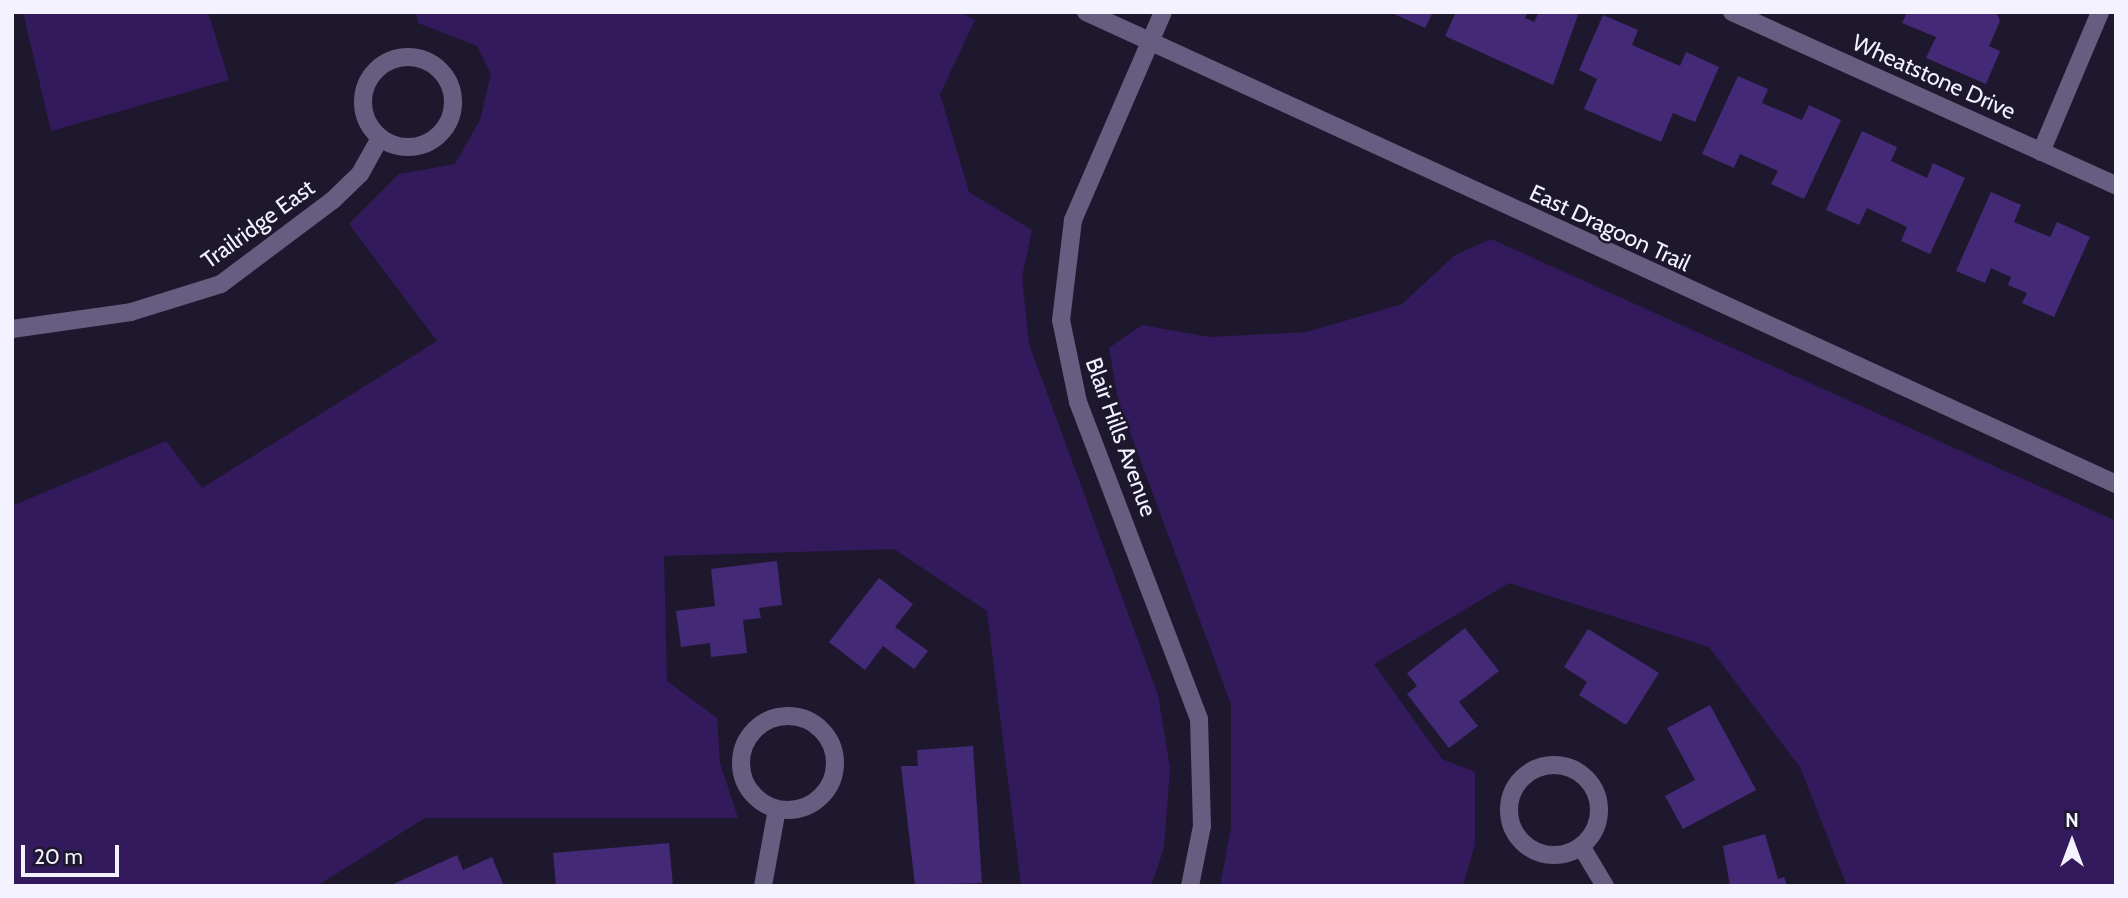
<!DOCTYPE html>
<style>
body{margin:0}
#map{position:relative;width:2128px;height:898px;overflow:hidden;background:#1e182e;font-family:Cabin,sans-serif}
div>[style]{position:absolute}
.green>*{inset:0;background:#321a5c}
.building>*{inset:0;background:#442976}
.minor>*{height:18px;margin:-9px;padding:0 9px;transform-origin:9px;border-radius:9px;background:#665d80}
.minor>.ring{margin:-9px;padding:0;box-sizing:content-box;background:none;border:18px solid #665d80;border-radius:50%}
.tertiary>*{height:18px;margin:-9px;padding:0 9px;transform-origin:9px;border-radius:9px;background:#665d80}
span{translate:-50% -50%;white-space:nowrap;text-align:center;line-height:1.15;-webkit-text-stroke:5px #1e182e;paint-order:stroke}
.street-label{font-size:23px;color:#f4f2ff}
.frame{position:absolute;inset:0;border:14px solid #f4f2ff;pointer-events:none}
.north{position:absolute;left:2037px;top:807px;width:70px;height:70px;-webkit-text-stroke:5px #1e182e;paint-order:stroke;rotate:0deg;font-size:19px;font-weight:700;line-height:28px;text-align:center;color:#f4f2ff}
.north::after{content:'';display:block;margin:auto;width:24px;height:32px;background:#f4f2ff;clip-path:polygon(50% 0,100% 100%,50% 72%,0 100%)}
.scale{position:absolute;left:21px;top:845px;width:98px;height:32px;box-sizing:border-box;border:4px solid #f4f2ff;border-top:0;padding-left:9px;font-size:21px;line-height:24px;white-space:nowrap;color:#f4f2ff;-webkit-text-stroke:5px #1e182e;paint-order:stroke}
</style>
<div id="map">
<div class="green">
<div style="clip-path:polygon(23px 12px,208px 12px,229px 80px,51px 131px)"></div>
<div style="clip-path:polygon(416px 12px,959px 12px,975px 20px,940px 94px,969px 192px,1032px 230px,1022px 277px,1029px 344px,1158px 695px,1170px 768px,1164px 848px,1151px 886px,1021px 886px,987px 611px,894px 549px,664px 556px,667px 681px,717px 718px,720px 763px,738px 818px,425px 818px,317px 886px,12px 886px,12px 506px,166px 441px,202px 488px,437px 341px,349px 224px,399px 174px,455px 164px,480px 120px,491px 74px,477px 46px,418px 23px)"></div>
<div style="clip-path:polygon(1491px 239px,2116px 521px,2116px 886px,1847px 886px,1800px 767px,1709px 647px,1509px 583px,1374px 664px,1442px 759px,1475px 772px,1475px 844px,1463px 886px,1220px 886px,1231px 827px,1231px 704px,1118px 400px,1109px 348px,1142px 325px,1210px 337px,1307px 332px,1402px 304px,1455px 255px)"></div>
</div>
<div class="building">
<div style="clip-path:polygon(1390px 12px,1433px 12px,1425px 28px)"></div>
<div style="clip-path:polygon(1456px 12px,1528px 12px,1525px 18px,1534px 22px,1539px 12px,1579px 12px,1553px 85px,1445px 36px)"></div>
<div style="clip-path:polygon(1907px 12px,1996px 12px,2000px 21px,1989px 46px,2000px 51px,1986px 84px,1926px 58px,1936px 37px,1902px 23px)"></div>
<div style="clip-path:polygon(1603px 15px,1638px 30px,1632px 45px,1680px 66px,1686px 52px,1719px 67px,1695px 122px,1673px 113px,1661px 142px,1584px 109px,1597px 79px,1579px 70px)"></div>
<div style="clip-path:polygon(1738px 76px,1768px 89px,1762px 103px,1802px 120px,1809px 105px,1841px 120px,1804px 199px,1771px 184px,1778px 171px,1740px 154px,1734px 168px,1702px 154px)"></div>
<div style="clip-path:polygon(1862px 131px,1897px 147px,1891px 161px,1927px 178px,1933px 163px,1965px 178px,1930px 254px,1901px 241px,1907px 227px,1867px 208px,1859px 225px,1826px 210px)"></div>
<div style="clip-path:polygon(1991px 192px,2021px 205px,2014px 222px,2050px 237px,2057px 222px,2090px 237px,2054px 317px,2022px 303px,2027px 293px,2008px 285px,2011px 277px,1991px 268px,1985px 283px,1956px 271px)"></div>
<div style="clip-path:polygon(777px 561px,782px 605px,759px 608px,761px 618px,743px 620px,747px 653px,711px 657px,710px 643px,681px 647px,676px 611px,715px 606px,711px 569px)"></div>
<div style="clip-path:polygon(879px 578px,913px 604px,895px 627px,928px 651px,914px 669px,883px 646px,865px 670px,829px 642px)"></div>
<div style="clip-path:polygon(1465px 628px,1499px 671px,1459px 702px,1478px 726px,1449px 748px,1407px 694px,1417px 686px,1407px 673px)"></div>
<div style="clip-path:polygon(1588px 629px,1659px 673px,1626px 725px,1579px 695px,1587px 682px,1564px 667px)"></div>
<div style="clip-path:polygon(1710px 705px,1756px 790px,1683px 829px,1665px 796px,1695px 780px,1667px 728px)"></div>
<div style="clip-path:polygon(973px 746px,982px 883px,915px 885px,901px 766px,918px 766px,917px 750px)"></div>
<div style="clip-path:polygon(1765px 834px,1778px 879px,1784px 877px,1787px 886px,1730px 886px,1723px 846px)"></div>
<div style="clip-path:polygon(669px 843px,673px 886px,556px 886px,553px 853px)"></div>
<div style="clip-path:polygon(457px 855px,463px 870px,492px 857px,504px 886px,389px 886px)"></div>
</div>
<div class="minor">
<div style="left:1163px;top:12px;width:227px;rotate:113.4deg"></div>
<div style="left:1073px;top:220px;width:101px;rotate:96.8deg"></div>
<div style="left:1061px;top:320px;width:84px;rotate:78.3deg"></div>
<div style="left:1078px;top:402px;width:339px;rotate:69.1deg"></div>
<div style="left:1199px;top:719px;width:107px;rotate:88.4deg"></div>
<div style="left:1202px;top:826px;width:61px;rotate:101.3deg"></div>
<div style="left:1732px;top:12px;width:421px;rotate:24.3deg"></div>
<div class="ring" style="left:363px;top:57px;width:72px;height:72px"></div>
<div style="left:2041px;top:152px;width:152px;rotate:-67.1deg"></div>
<div style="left:12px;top:329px;width:120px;rotate:-8.1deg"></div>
<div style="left:131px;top:312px;width:94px;rotate:-17.3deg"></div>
<div style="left:221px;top:284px;width:140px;rotate:-36.9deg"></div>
<div style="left:333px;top:200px;width:37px;rotate:-44deg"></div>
<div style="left:360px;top:174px;width:41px;rotate:-60.9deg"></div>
<div class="ring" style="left:741px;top:716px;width:76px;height:76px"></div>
<div class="ring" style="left:1509px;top:765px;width:72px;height:72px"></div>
<div style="left:1581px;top:846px;width:47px;rotate:59deg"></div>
<div style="left:763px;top:886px;width:78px;rotate:-79.7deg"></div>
</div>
<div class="tertiary">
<div style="left:1086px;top:12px;width:1133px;rotate:24.62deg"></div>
</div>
<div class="street-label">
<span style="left:1934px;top:77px;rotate:24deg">Wheatstone Drive</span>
<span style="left:258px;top:224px;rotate:-36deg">Trailridge East</span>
<span style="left:1610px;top:228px;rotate:25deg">East Dragoon Trail</span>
<span style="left:1121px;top:437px;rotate:70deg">Blair Hills Avenue</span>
</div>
<div class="frame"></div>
<div class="north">N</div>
<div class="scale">20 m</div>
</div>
